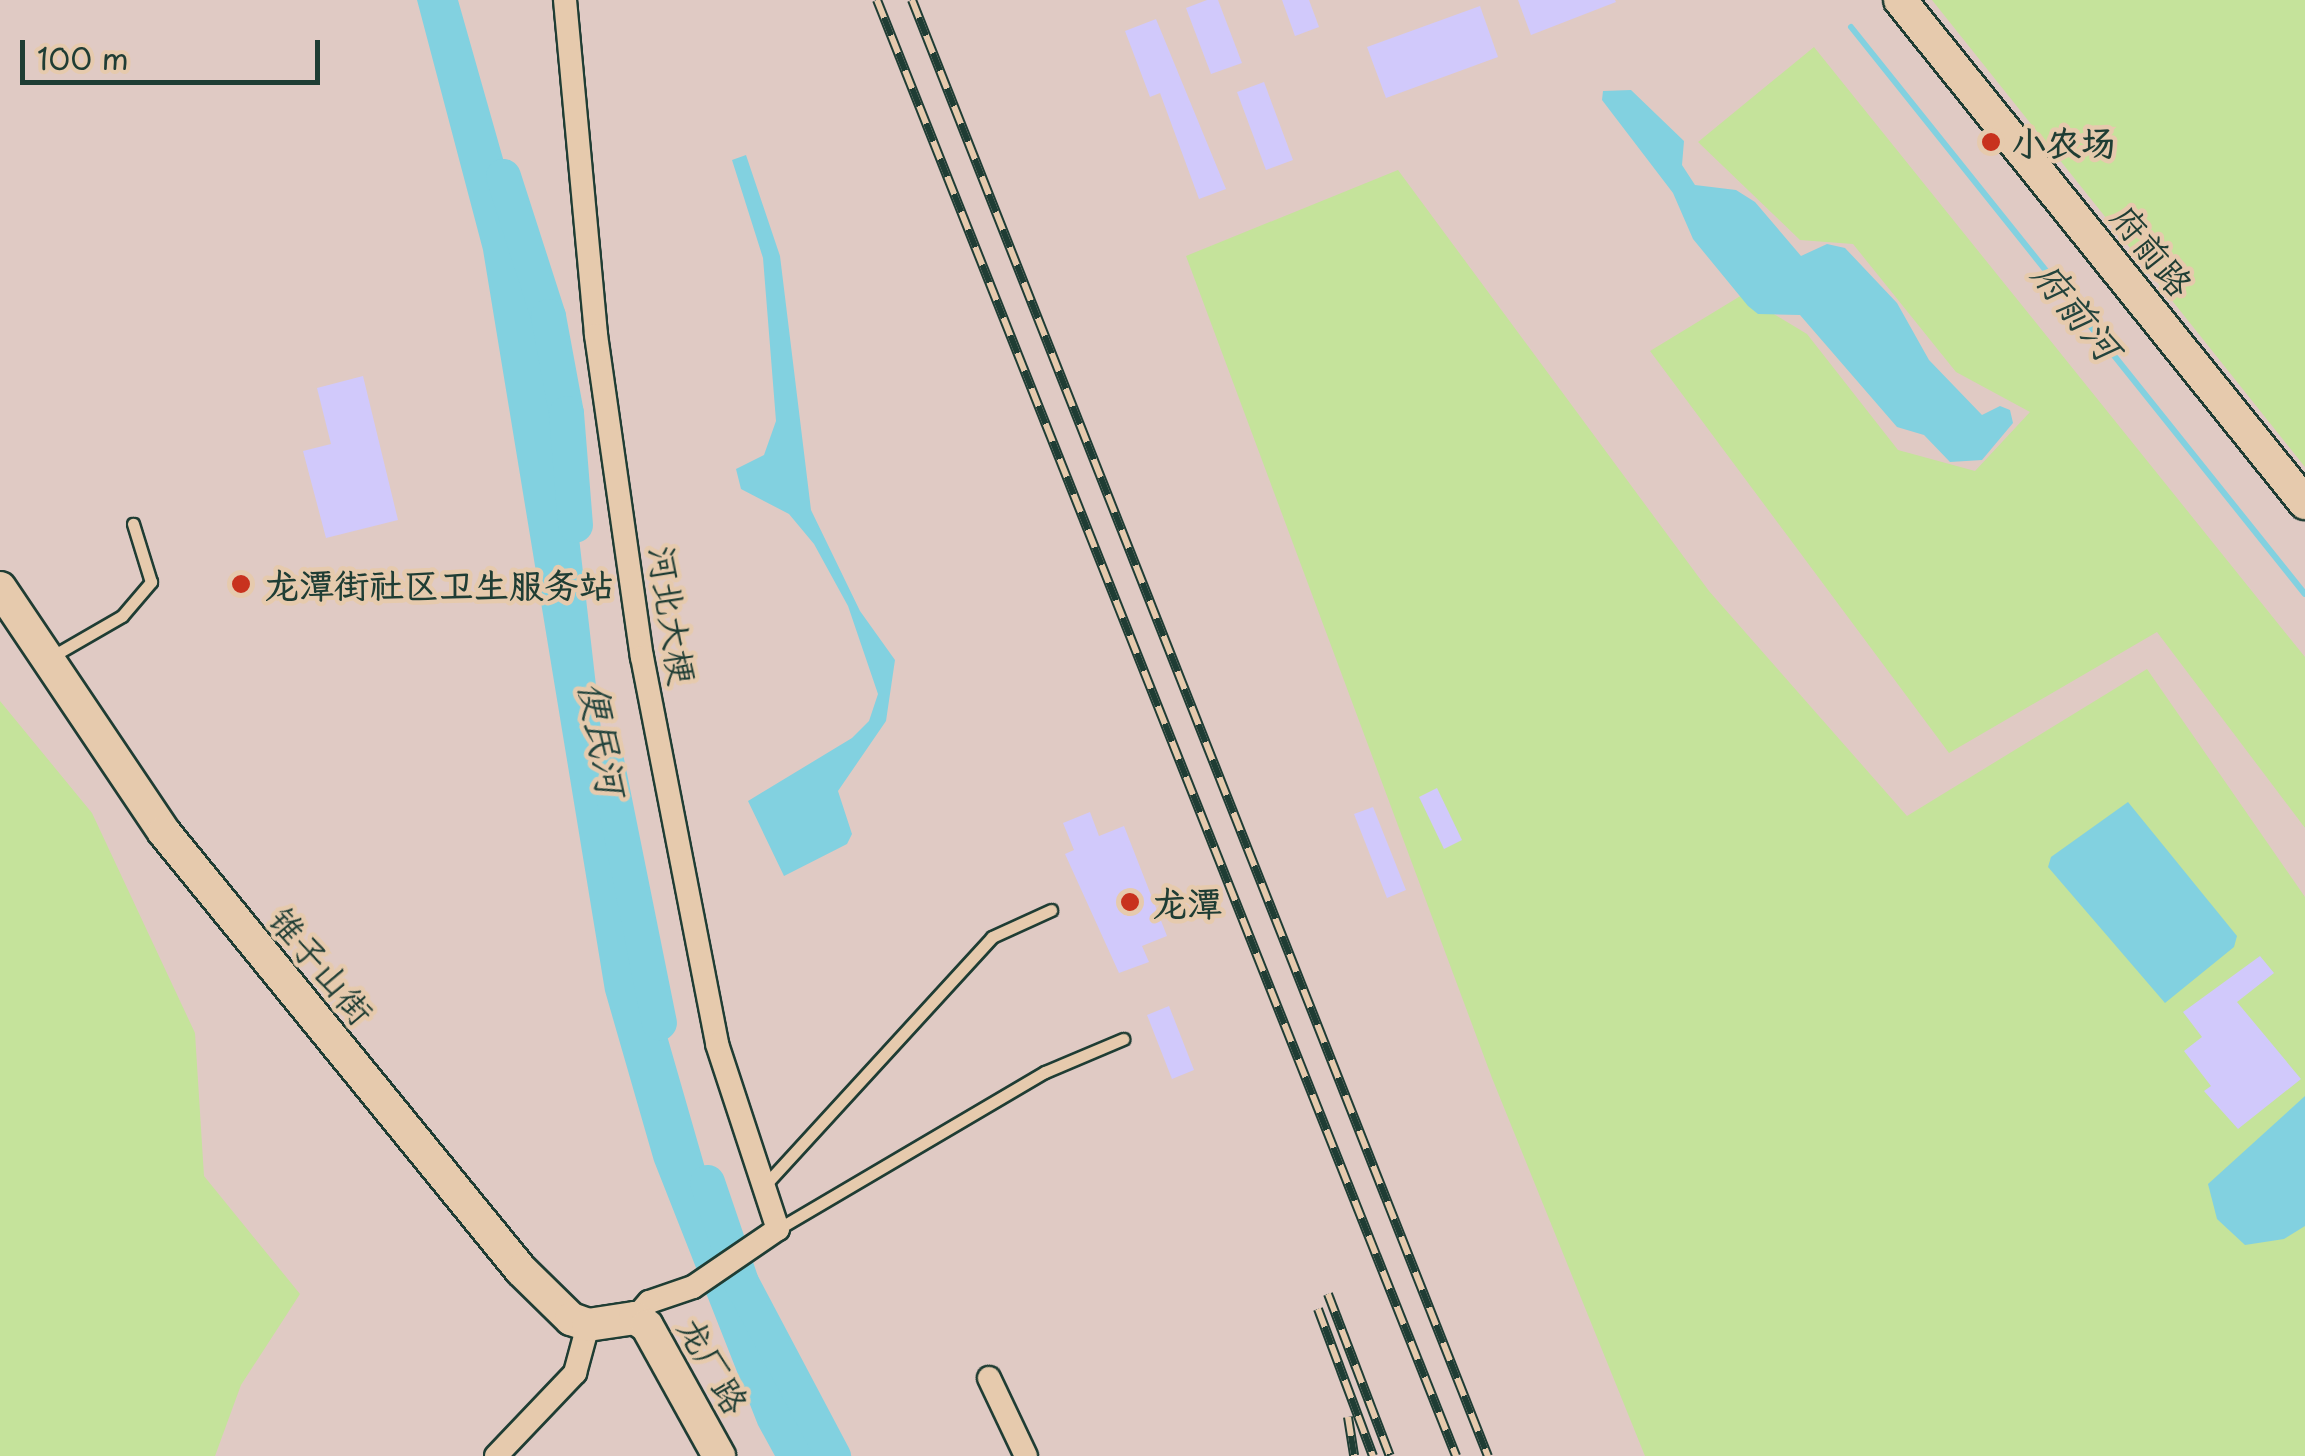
<!DOCTYPE html>
<meta charset="utf-8">
<style>
body{margin:0}
#map{position:relative;width:2305px;height:1456px;overflow:hidden;background:#e0cac4;font-family:"Playpen Sans","LXGW WenKai TC",sans-serif}
div>[style]{position:absolute}
.green>*{inset:0;background:#c5e39b}
.water>*{inset:0;background:#82d1e0}
.stream>*{height:6px;margin:-3px;padding:0 3px;transform-origin:3px;border-radius:3px;background:#82d1e0}
.river>*{height:35px;margin:-17.5px;padding:0 17.5px;transform-origin:17.5px;border-radius:17.5px;background:#82d1e0}
.building>*{inset:0;background:#d1c9fb}
.roads{filter:drop-shadow(2px 0 #1f3d34) drop-shadow(-2px 0 #1f3d34) drop-shadow(0 2px #1f3d34) drop-shadow(0 -2px #1f3d34)}
.lane>*{height:11px;margin:-5.5px;padding:0 5.5px;transform-origin:5.5px;border-radius:5.5px;background:#e6caad}
.street>*{height:22px;margin:-11px;padding:0 11px;transform-origin:11px;border-radius:11px;background:#e6caad}
.secondary>*{height:32px;margin:-16px;padding:0 16px;transform-origin:16px;border-radius:16px;background:#e6caad}
.rail>*{height:10px;margin-top:-5px;transform-origin:0;background:repeating-linear-gradient(90deg,#e6caad 0 19px,#1f3d34 0 38px);box-sizing:border-box;border-block:2px solid #1f3d34}
.dots>*{width:28px;height:28px;translate:-50% -50%;box-sizing:border-box;border:5px solid #e6caad;border-radius:50%}
span{translate:-50% -50%;white-space:nowrap;text-align:center;line-height:1.15;-webkit-text-stroke:9px #e6caad;paint-order:stroke}
.poi-label{font-size:35px;color:#1f3d34;font-weight:700}
.left{translate:0 -50%;text-align:left}
.street-label{font-size:35px;color:#1f3d34}
.water-label{font-size:38px;color:#24443d;font-style:italic}
.scale{position:absolute;left:20px;top:40px;width:300px;height:45px;box-sizing:border-box;border:5px solid #1f3d34;border-top:0;padding-left:12px;font-size:30px;line-height:35px;white-space:nowrap;color:#1f3d34;-webkit-text-stroke:8px #e6caad;paint-order:stroke}
</style>
<div id="map">
<div class="green">
<div style="clip-path:polygon(1932px 0,2305px 0,2305px 467px)"></div>
<div style="clip-path:polygon(1814px 47px,2305px 657px,2305px 828px,2157px 632px,1949px 753px,1650px 351px,1742px 295px,1807px 334px,1898px 450px,1975px 471px,2030px 412px,1956px 372px,1853px 244px,1800px 240px,1698px 142px)"></div>
<div style="clip-path:polygon(1398px 170px,1709px 591px,1907px 816px,2147px 669px,2305px 897px,2305px 1456px,1645px 1456px,1492px 1078px,1186px 256px)"></div>
<div style="clip-path:polygon(0 701px,92px 813px,195px 1033px,204px 1176px,300px 1294px,241px 1385px,215px 1456px,0 1456px)"></div>
</div>
<div class="water">
<div style="clip-path:polygon(417px 0,458px 0,517px 208px,573px 485px,602px 738px,651px 980px,729px 1251px,753px 1315px,824px 1456px,775px 1456px,758px 1425px,654px 1161px,605px 991px,483px 250px)"></div>
<div style="clip-path:polygon(1631px 90px,1684px 141px,1682px 165px,1695px 185px,1736px 190px,1755px 202px,1801px 256px,1827px 244px,1845px 248px,1897px 303px,1929px 360px,1982px 415px,2000px 406px,2010px 410px,2013px 423px,1982px 460px,1950px 462px,1924px 435px,1897px 427px,1800px 315px,1758px 314px,1748px 306px,1693px 239px,1673px 193px,1602px 100px,1603px 91px)"></div>
<div style="clip-path:polygon(746px 155px,780px 256px,811px 510px,860px 611px,895px 660px,886px 721px,838px 791px,852px 834px,847px 844px,784px 876px,748px 801px,852px 738px,869px 721px,878px 694px,848px 606px,814px 544px,789px 514px,741px 489px,736px 469px,764px 455px,776px 421px,763px 258px,732px 160px)"></div>
<div style="clip-path:polygon(2128px 802px,2237px 936px,2234px 947px,2165px 1003px,2048px 867px,2051px 857px)"></div>
<div style="clip-path:polygon(2305px 1096px,2305px 1226px,2284px 1239px,2245px 1245px,2217px 1219px,2208px 1184px)"></div>
</div>
<div class="stream">
<div style="left:1851px;top:27px;width:726px;rotate:51.32deg"></div>
</div>
<div class="river">
<div style="left:503px;top:176px;width:147px;rotate:72.2deg"></div>
<div style="left:548px;top:316px;width:99px;rotate:79.5deg"></div>
<div style="left:566px;top:413px;width:112px;rotate:85.4deg"></div>
<div style="left:603px;top:745px;width:283px;rotate:78.6deg"></div>
<div style="left:707px;top:1182px;width:106px;rotate:71.2deg"></div>
<div style="left:741px;top:1282px;width:197px;rotate:62.1deg"></div>
</div>
<div class="building">
<div style="clip-path:polygon(1207px 0,1218px 0,1242px 63px,1211px 74px,1186px 8px)"></div>
<div style="clip-path:polygon(1282px 0,1309px 0,1319px 27px,1295px 36px)"></div>
<div style="clip-path:polygon(1518px 0,1615px 0,1616px 2px,1531px 35px)"></div>
<div style="clip-path:polygon(1480px 6px,1498px 57px,1386px 98px,1367px 47px)"></div>
<div style="clip-path:polygon(1156px 19px,1226px 189px,1199px 199px,1160px 93px,1150px 97px,1125px 31px)"></div>
<div style="clip-path:polygon(1264px 82px,1293px 160px,1266px 170px,1237px 92px)"></div>
<div style="clip-path:polygon(363px 376px,398px 520px,326px 538px,303px 451px,331px 444px,317px 388px)"></div>
<div style="clip-path:polygon(1437px 788px,1462px 840px,1444px 849px,1419px 797px)"></div>
<div style="clip-path:polygon(1373px 807px,1406px 890px,1387px 898px,1354px 814px)"></div>
<div style="clip-path:polygon(1090px 812px,1099px 836px,1124px 826px,1167px 936px,1142px 946px,1149px 962px,1119px 973px,1065px 854px,1074px 850px,1063px 823px)"></div>
<div style="clip-path:polygon(2260px 956px,2274px 973px,2237px 1002px,2301px 1079px,2238px 1129px,2204px 1091px,2211px 1086px,2184px 1051px,2202px 1037px,2183px 1012px)"></div>
<div style="clip-path:polygon(1169px 1006px,1194px 1070px,1172px 1079px,1147px 1015px)"></div>
</div>
<div class="roads">
<div class="lane">
<div style="left:51px;top:657px;width:82px;rotate:-30deg"></div>
<div style="left:122px;top:616px;width:45px;rotate:-49.5deg"></div>
<div style="left:151px;top:582px;width:61px;rotate:-107.2deg"></div>
<div style="left:765px;top:1185px;width:336px;rotate:-47.5deg"></div>
<div style="left:992px;top:937px;width:65px;rotate:-24.6deg"></div>
<div style="left:778px;top:1229px;width:310px;rotate:-30.5deg"></div>
<div style="left:1045px;top:1072px;width:85px;rotate:-22.9deg"></div>
</div>
<div class="street">
<div style="left:565px;top:0;width:336px;rotate:84.7deg"></div>
<div style="left:596px;top:335px;width:325px;rotate:81.9deg"></div>
<div style="left:642px;top:657px;width:394px;rotate:79deg"></div>
<div style="left:717px;top:1044px;width:195px;rotate:71.8deg"></div>
<div style="left:778px;top:1229px;width:103px;rotate:145.7deg"></div>
<div style="left:693px;top:1287px;width:46px;rotate:161.2deg"></div>
<div style="left:649px;top:1302px;width:21px;rotate:131deg"></div>
<div style="left:989px;top:1378px;width:86px;rotate:64.6deg"></div>
<div style="left:496px;top:1456px;width:115px;rotate:-46.4deg"></div>
<div style="left:575px;top:1373px;width:50px;rotate:-74.8deg"></div>
</div>
<div class="secondary">
<div style="left:1900px;top:0;width:646px;rotate:51.16deg"></div>
<div style="left:0;top:588px;width:294px;rotate:56.1deg"></div>
<div style="left:164px;top:832px;width:565px;rotate:50.82deg"></div>
<div style="left:521px;top:1270px;width:70px;rotate:44.4deg"></div>
<div style="left:571px;top:1319px;width:18px;rotate:19deg"></div>
<div style="left:588px;top:1325px;width:48px;rotate:-8.5deg"></div>
<div style="left:635px;top:1318px;width:14px;rotate:34deg"></div>
<div style="left:647px;top:1326px;width:149px;rotate:61deg"></div>
</div>
</div>
<div class="rail">
<div style="left:877px;top:0;width:1567px;rotate:68.31deg"></div>
<div style="left:912px;top:0;width:1566px;rotate:68.42deg"></div>
<div style="left:1328px;top:1294px;width:173px;rotate:69.1deg"></div>
<div style="left:1318px;top:1309px;width:157px;rotate:69.5deg"></div>
<div style="left:1348px;top:1417px;width:39px;rotate:81deg"></div>
</div>
<div class="dots">
<div style="left:1991px;top:142px;background:#c8321e"></div>
<div style="left:241px;top:584px;background:#c8321e"></div>
<div style="left:1130px;top:902px;background:#c8321e"></div>
</div>
<div class="poi-label">
<span class="left" style="left:2011px;top:142px">小农场</span>
<span class="left" style="left:264px;top:584px">龙潭街社区卫生服务站</span>
<span class="left" style="left:1152px;top:902px">龙潭</span>
</div>
<div class="street-label">
<span style="left:2153px;top:250px;rotate:51deg">府前路</span>
<span style="left:673px;top:615px;rotate:81deg">河北大梗</span>
<span style="left:322px;top:965px;rotate:50deg">锥子山街</span>
<span style="left:714px;top:1365px;rotate:60deg">龙厂路</span>
</div>
<div class="water-label">
<span style="left:2078px;top:310px;rotate:51deg">府前河</span>
<span style="left:604px;top:738px;rotate:80deg">便民河</span>
</div>
<div class="scale">100 m</div>
</div>
